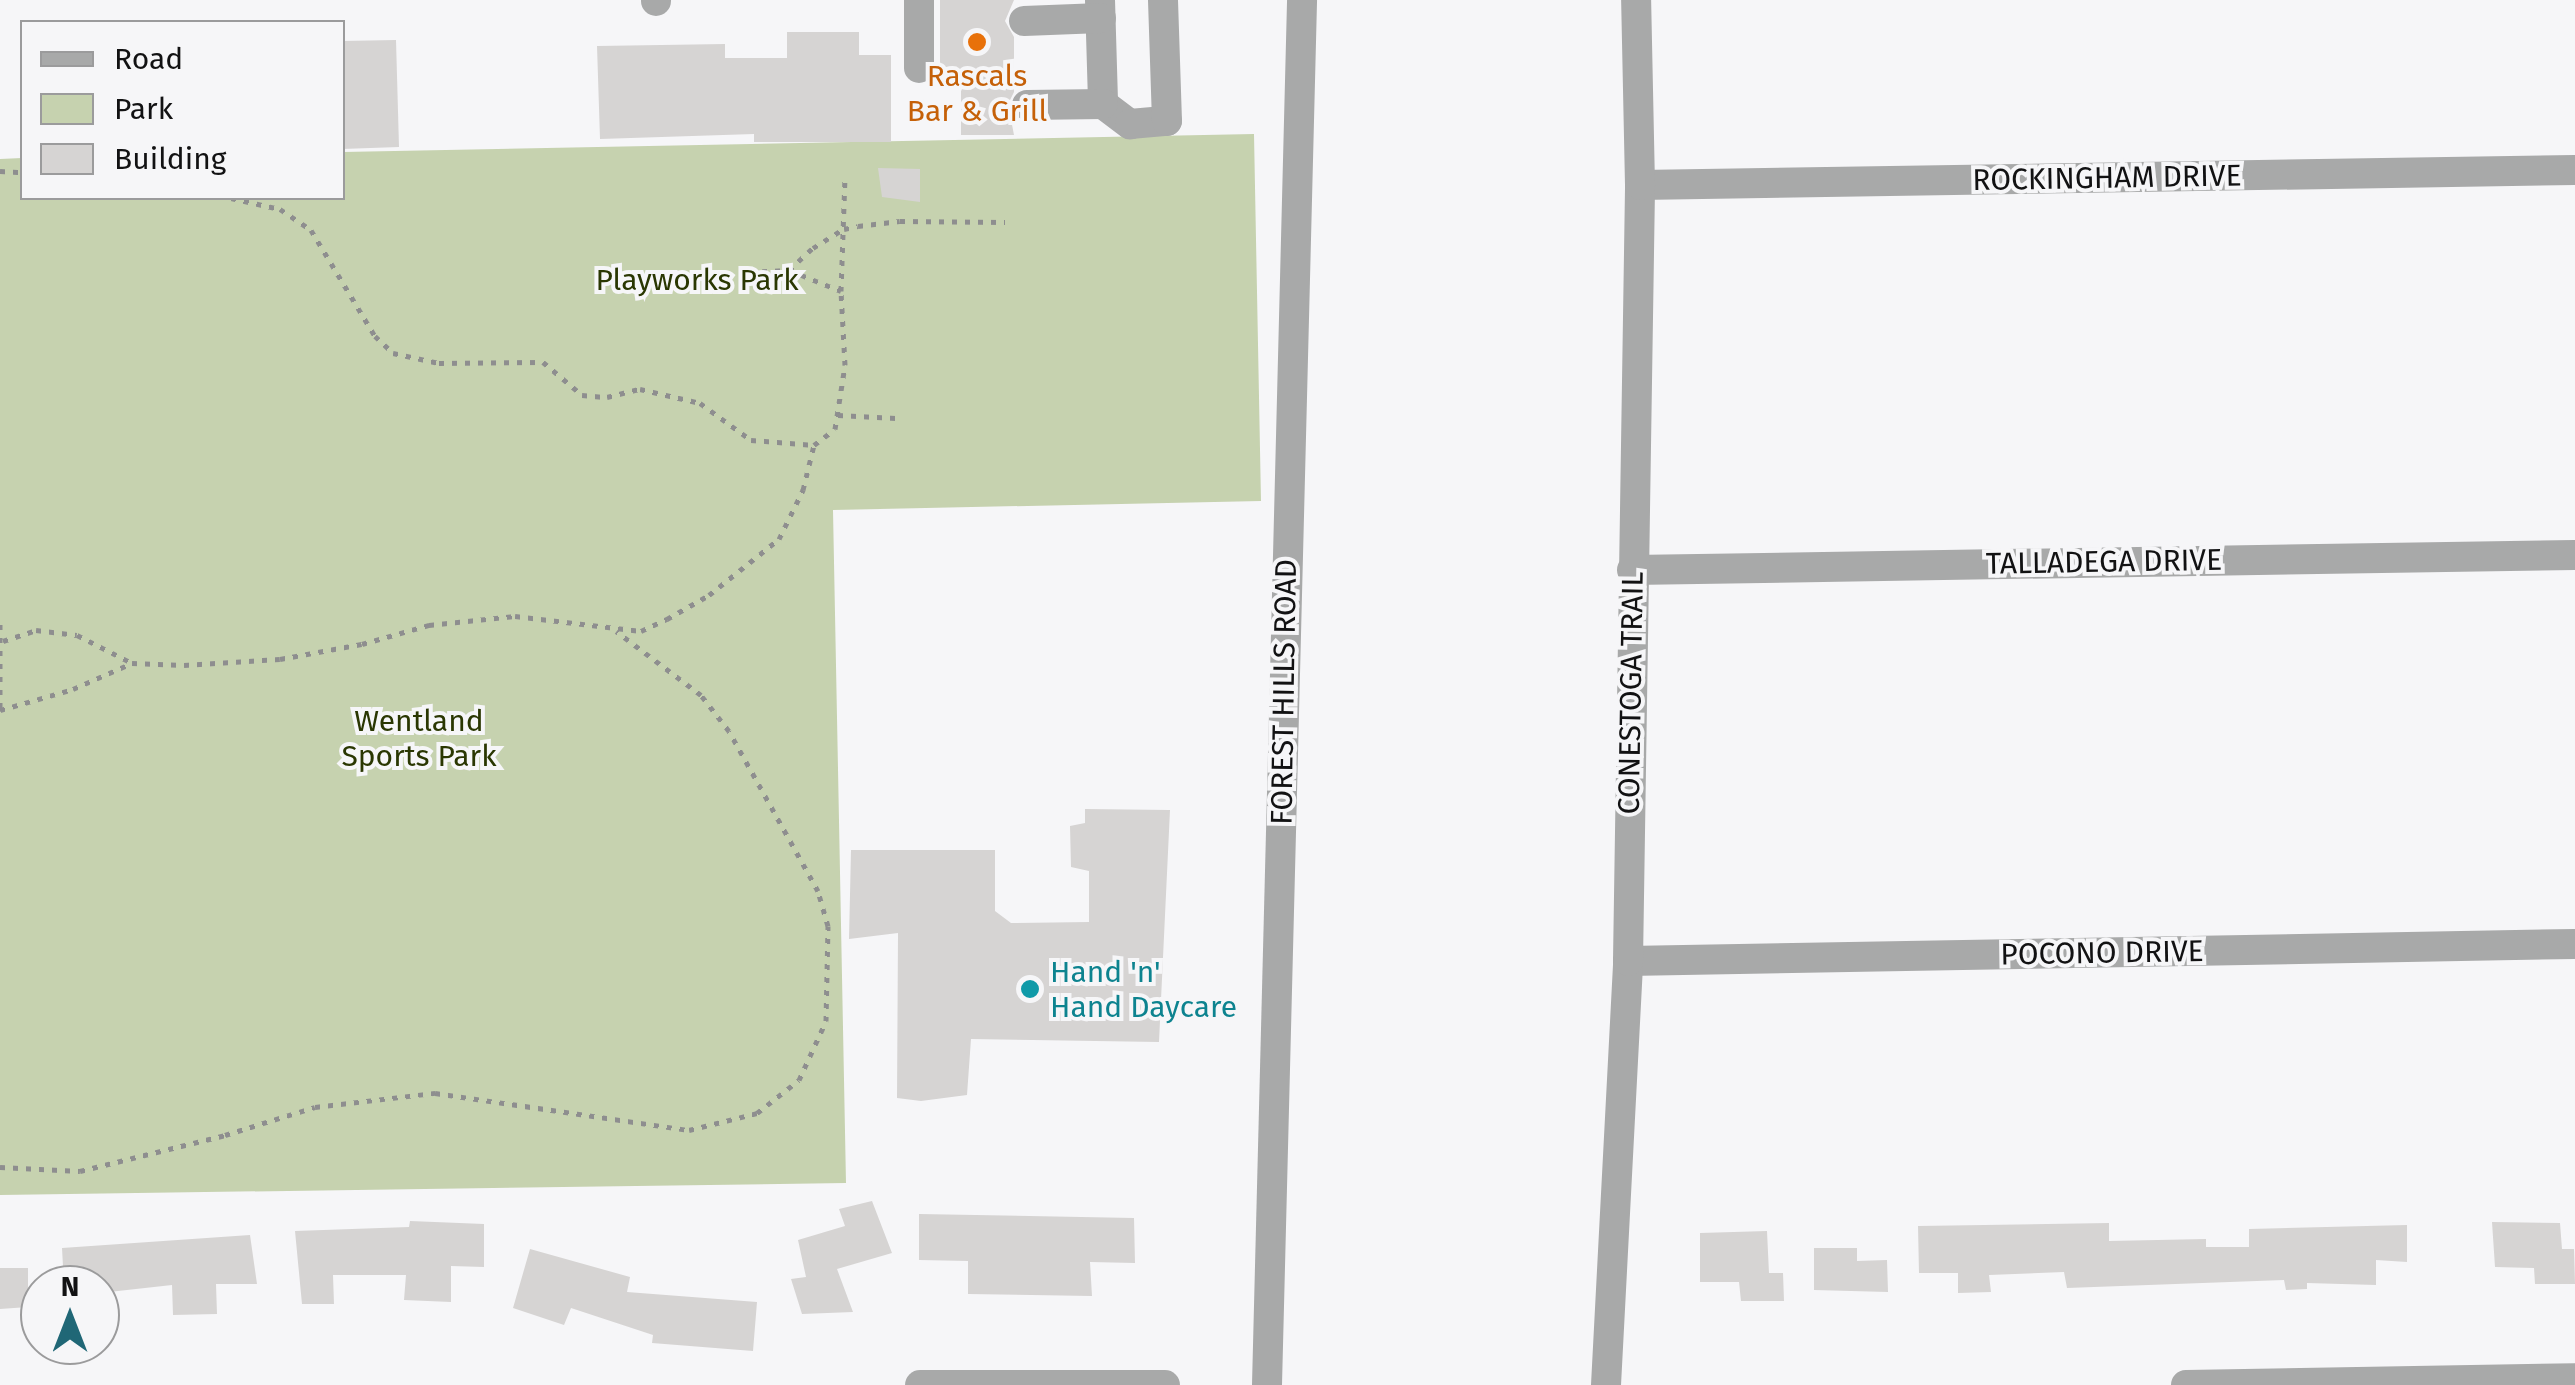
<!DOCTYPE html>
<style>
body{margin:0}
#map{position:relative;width:2575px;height:1385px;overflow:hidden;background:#f6f6f8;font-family:"Fira Sans",sans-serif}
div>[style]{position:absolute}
.green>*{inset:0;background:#c6d2af}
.building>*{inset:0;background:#d6d4d3}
.path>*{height:5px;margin-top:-2.5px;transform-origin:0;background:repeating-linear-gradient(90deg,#8e8e8f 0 5px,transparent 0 13px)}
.minor>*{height:30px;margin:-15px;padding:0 15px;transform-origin:15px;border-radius:15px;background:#a8a9a9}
.dots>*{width:28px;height:28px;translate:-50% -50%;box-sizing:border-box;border:5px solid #f6f6f8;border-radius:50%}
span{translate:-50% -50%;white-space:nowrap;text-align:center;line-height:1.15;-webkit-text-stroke:8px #f6f6f8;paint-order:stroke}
.food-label{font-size:30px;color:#c56008}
.street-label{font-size:30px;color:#121213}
.park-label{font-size:30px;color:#2a3702}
.culture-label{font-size:30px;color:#0d838f}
.left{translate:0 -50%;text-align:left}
.legend{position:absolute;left:20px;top:20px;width:325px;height:180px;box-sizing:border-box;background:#f6f6f8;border:2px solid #9b9b9c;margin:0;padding:12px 18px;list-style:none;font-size:30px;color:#121213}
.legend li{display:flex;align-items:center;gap:20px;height:50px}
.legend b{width:50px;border:2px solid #9b9b9c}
.north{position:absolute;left:20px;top:1265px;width:100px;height:100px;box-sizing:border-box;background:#f6f6f8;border:2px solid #9b9b9c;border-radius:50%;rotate:0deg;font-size:28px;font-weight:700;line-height:40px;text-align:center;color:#121213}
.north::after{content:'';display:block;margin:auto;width:35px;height:45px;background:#206776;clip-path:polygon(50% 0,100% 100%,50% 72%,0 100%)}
</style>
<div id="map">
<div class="green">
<div style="clip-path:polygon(1254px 134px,1261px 501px,833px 510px,846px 1183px,0 1195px,0 159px,22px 158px,22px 198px,342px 198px,343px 152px)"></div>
</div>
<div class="building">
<div style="clip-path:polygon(940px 0,1014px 0,1005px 21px,1014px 37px,1014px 92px,1008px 104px,1014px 135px,961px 135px,961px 84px,940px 84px)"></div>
<div style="clip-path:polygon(787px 32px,859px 32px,859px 55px,891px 55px,891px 142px,754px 142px,754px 134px,600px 139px,597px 46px,725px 44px,725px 58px,787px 58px)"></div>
<div style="clip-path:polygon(396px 40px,399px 147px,342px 149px,342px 41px)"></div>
<div style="clip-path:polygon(878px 168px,920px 169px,920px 202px,882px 197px)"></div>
<div style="clip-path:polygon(1085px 809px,1170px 810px,1159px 1042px,971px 1039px,967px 1095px,921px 1101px,897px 1098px,898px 933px,849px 939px,851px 850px,995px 850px,995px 911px,1011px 923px,1089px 922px,1089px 871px,1071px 867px,1070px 826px,1085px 823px)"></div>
<div style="clip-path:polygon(872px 1201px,892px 1253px,837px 1269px,853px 1312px,802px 1314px,791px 1279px,806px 1277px,798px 1240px,845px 1226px,839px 1209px)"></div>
<div style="clip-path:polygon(919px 1214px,1134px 1218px,1135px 1263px,1090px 1262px,1092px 1296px,968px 1294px,968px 1261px,919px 1260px)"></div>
<div style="clip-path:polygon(410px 1221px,484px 1224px,484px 1267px,451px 1266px,451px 1302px,404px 1300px,406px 1275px,333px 1275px,334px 1304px,302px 1304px,295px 1231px,409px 1227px)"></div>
<div style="clip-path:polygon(2492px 1222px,2560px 1223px,2562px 1249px,2574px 1249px,2575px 1284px,2535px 1284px,2534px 1268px,2495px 1267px)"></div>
<div style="clip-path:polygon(2109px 1223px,2109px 1241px,2206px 1239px,2206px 1247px,2249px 1247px,2249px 1229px,2407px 1225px,2407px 1262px,2376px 1260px,2376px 1285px,2307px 1283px,2307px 1289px,2286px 1290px,2284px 1280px,2067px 1288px,2064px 1272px,1989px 1275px,1991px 1292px,1958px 1293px,1958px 1273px,1919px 1273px,1918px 1226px)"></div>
<div style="clip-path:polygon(1767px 1231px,1769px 1273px,1783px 1273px,1784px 1301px,1741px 1301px,1739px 1282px,1700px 1282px,1700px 1233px)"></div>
<div style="clip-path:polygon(250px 1235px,257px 1284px,216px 1284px,217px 1314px,173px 1315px,172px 1285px,100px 1293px,100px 1285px,64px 1285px,62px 1248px)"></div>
<div style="clip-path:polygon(1814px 1248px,1857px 1248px,1857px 1261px,1887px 1260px,1888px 1292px,1814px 1290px)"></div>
<div style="clip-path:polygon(530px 1249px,630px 1277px,627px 1292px,757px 1302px,753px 1351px,652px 1343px,653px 1335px,571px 1308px,564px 1325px,513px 1308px)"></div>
<div style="clip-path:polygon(0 1268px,28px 1268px,28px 1307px,0 1309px)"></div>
</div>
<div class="path">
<div style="left:0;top:171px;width:22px;rotate:3deg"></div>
<div style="left:231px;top:198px;width:50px;rotate:12.7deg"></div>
<div style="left:280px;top:209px;width:37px;rotate:34deg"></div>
<div style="left:311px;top:230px;width:124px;rotate:58.9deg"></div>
<div style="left:375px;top:336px;width:25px;rotate:43deg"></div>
<div style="left:393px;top:353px;width:47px;rotate:12.3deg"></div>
<div style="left:439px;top:363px;width:104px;rotate:-0.6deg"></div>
<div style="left:543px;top:362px;width:51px;rotate:40.2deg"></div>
<div style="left:582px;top:395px;width:25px;rotate:5deg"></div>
<div style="left:607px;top:397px;width:34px;rotate:-14deg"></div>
<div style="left:640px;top:389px;width:62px;rotate:13.1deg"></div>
<div style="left:700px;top:403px;width:63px;rotate:36deg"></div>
<div style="left:751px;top:440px;width:63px;rotate:4.5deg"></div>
<div style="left:789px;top:270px;width:56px;rotate:22deg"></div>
<div style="left:749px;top:272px;width:40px;rotate:-2.9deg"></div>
<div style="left:789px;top:270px;width:33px;rotate:-43deg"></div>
<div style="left:813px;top:248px;width:36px;rotate:-32deg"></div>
<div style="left:844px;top:229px;width:14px;rotate:-12deg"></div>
<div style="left:858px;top:226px;width:42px;rotate:-6.8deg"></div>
<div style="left:900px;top:221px;width:105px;rotate:0.5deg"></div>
<div style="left:838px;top:415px;width:58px;rotate:3deg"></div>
<div style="left:0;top:624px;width:86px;rotate:90deg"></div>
<div style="left:3px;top:641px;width:35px;rotate:-18deg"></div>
<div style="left:36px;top:630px;width:41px;rotate:7deg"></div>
<div style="left:77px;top:635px;width:62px;rotate:27deg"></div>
<div style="left:132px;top:663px;width:52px;rotate:2.2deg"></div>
<div style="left:184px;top:665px;width:96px;rotate:-3.6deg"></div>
<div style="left:280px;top:659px;width:83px;rotate:-10.4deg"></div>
<div style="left:362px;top:644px;width:70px;rotate:-15.8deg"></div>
<div style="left:429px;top:625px;width:86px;rotate:-6deg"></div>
<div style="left:515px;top:616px;width:127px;rotate:6.8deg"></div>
<div style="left:641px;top:631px;width:29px;rotate:-25deg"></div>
<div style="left:667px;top:619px;width:48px;rotate:-29.7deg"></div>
<div style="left:709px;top:595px;width:90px;rotate:-38.7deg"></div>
<div style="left:779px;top:539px;width:55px;rotate:-63.9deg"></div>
<div style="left:803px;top:490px;width:46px;rotate:-76.3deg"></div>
<div style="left:814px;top:445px;width:26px;rotate:-37deg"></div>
<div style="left:835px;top:429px;width:65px;rotate:-81.1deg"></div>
<div style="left:845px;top:365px;width:74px;rotate:-93.1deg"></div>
<div style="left:841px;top:291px;width:113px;rotate:-88deg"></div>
<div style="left:0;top:710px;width:76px;rotate:-16deg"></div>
<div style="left:73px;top:689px;width:64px;rotate:-23.8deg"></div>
<div style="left:0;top:1167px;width:80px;rotate:2.9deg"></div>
<div style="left:80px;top:1171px;width:149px;rotate:-13.9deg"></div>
<div style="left:225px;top:1135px;width:94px;rotate:-17.3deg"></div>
<div style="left:315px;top:1107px;width:121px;rotate:-6.7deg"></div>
<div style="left:435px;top:1093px;width:257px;rotate:8.3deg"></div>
<div style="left:689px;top:1130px;width:70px;rotate:-14deg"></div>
<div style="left:757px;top:1113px;width:53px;rotate:-38.2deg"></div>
<div style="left:799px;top:1080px;width:65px;rotate:-65.4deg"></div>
<div style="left:826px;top:1021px;width:95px;rotate:-88.8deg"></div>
<div style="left:828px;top:926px;width:36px;rotate:-106deg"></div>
<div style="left:818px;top:891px;width:183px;rotate:-119.1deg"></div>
<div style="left:729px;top:731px;width:46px;rotate:-127.9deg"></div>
<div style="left:701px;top:695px;width:106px;rotate:-143deg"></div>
</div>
<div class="minor">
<div style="left:656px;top:0;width:1px;rotate:90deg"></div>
<div style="left:919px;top:0;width:68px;rotate:90deg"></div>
<div style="left:1100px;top:0;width:104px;rotate:88.3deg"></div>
<div style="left:1103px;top:104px;width:34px;rotate:37deg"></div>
<div style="left:1130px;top:124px;width:37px;rotate:-5deg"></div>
<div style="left:1167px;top:121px;width:121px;rotate:-91.9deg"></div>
<div style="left:1024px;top:21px;width:77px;rotate:-2.2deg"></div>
<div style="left:1027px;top:105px;width:76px;rotate:-0.8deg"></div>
<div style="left:1640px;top:185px;width:935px;rotate:-0.92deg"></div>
<div style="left:1632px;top:570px;width:943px;rotate:-0.91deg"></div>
<div style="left:1628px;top:961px;width:947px;rotate:-1.03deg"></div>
<div style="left:920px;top:1385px;width:245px"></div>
<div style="left:1267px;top:1385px;width:1385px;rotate:-88.55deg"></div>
<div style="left:1606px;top:1385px;width:425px;rotate:-87deg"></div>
<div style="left:1628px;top:961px;width:776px;rotate:-89.11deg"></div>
<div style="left:1640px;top:185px;width:185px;rotate:-91.2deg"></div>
<div style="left:2186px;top:1385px;width:389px;rotate:-1deg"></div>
</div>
<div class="dots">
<div style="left:977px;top:42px;background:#e8710a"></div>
<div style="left:1030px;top:989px;background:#0f9aa8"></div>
</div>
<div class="food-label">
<span style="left:977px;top:93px">Rascals<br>Bar &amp; Grill</span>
</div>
<div class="street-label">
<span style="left:2107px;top:178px;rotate:-1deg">ROCKINGHAM DRIVE</span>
<span style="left:2104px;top:562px;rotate:-1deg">TALLADEGA DRIVE</span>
<span style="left:1284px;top:692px;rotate:-89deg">FOREST HILLS ROAD</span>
<span style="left:1631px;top:693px;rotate:-89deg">CONESTOGA TRAIL</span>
<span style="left:2102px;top:953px;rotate:-1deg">POCONO DRIVE</span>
</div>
<div class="park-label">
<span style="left:697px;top:280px">Playworks Park</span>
<span style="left:419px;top:738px">Wentland<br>Sports Park</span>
</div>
<div class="culture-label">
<span class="left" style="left:1050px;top:989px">Hand 'n'<br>Hand Daycare</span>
</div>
<ul class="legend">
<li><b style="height:12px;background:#a8a9a9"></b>Road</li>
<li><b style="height:28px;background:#c6d2af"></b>Park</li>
<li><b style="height:28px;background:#d6d4d3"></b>Building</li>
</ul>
<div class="north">N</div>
</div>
